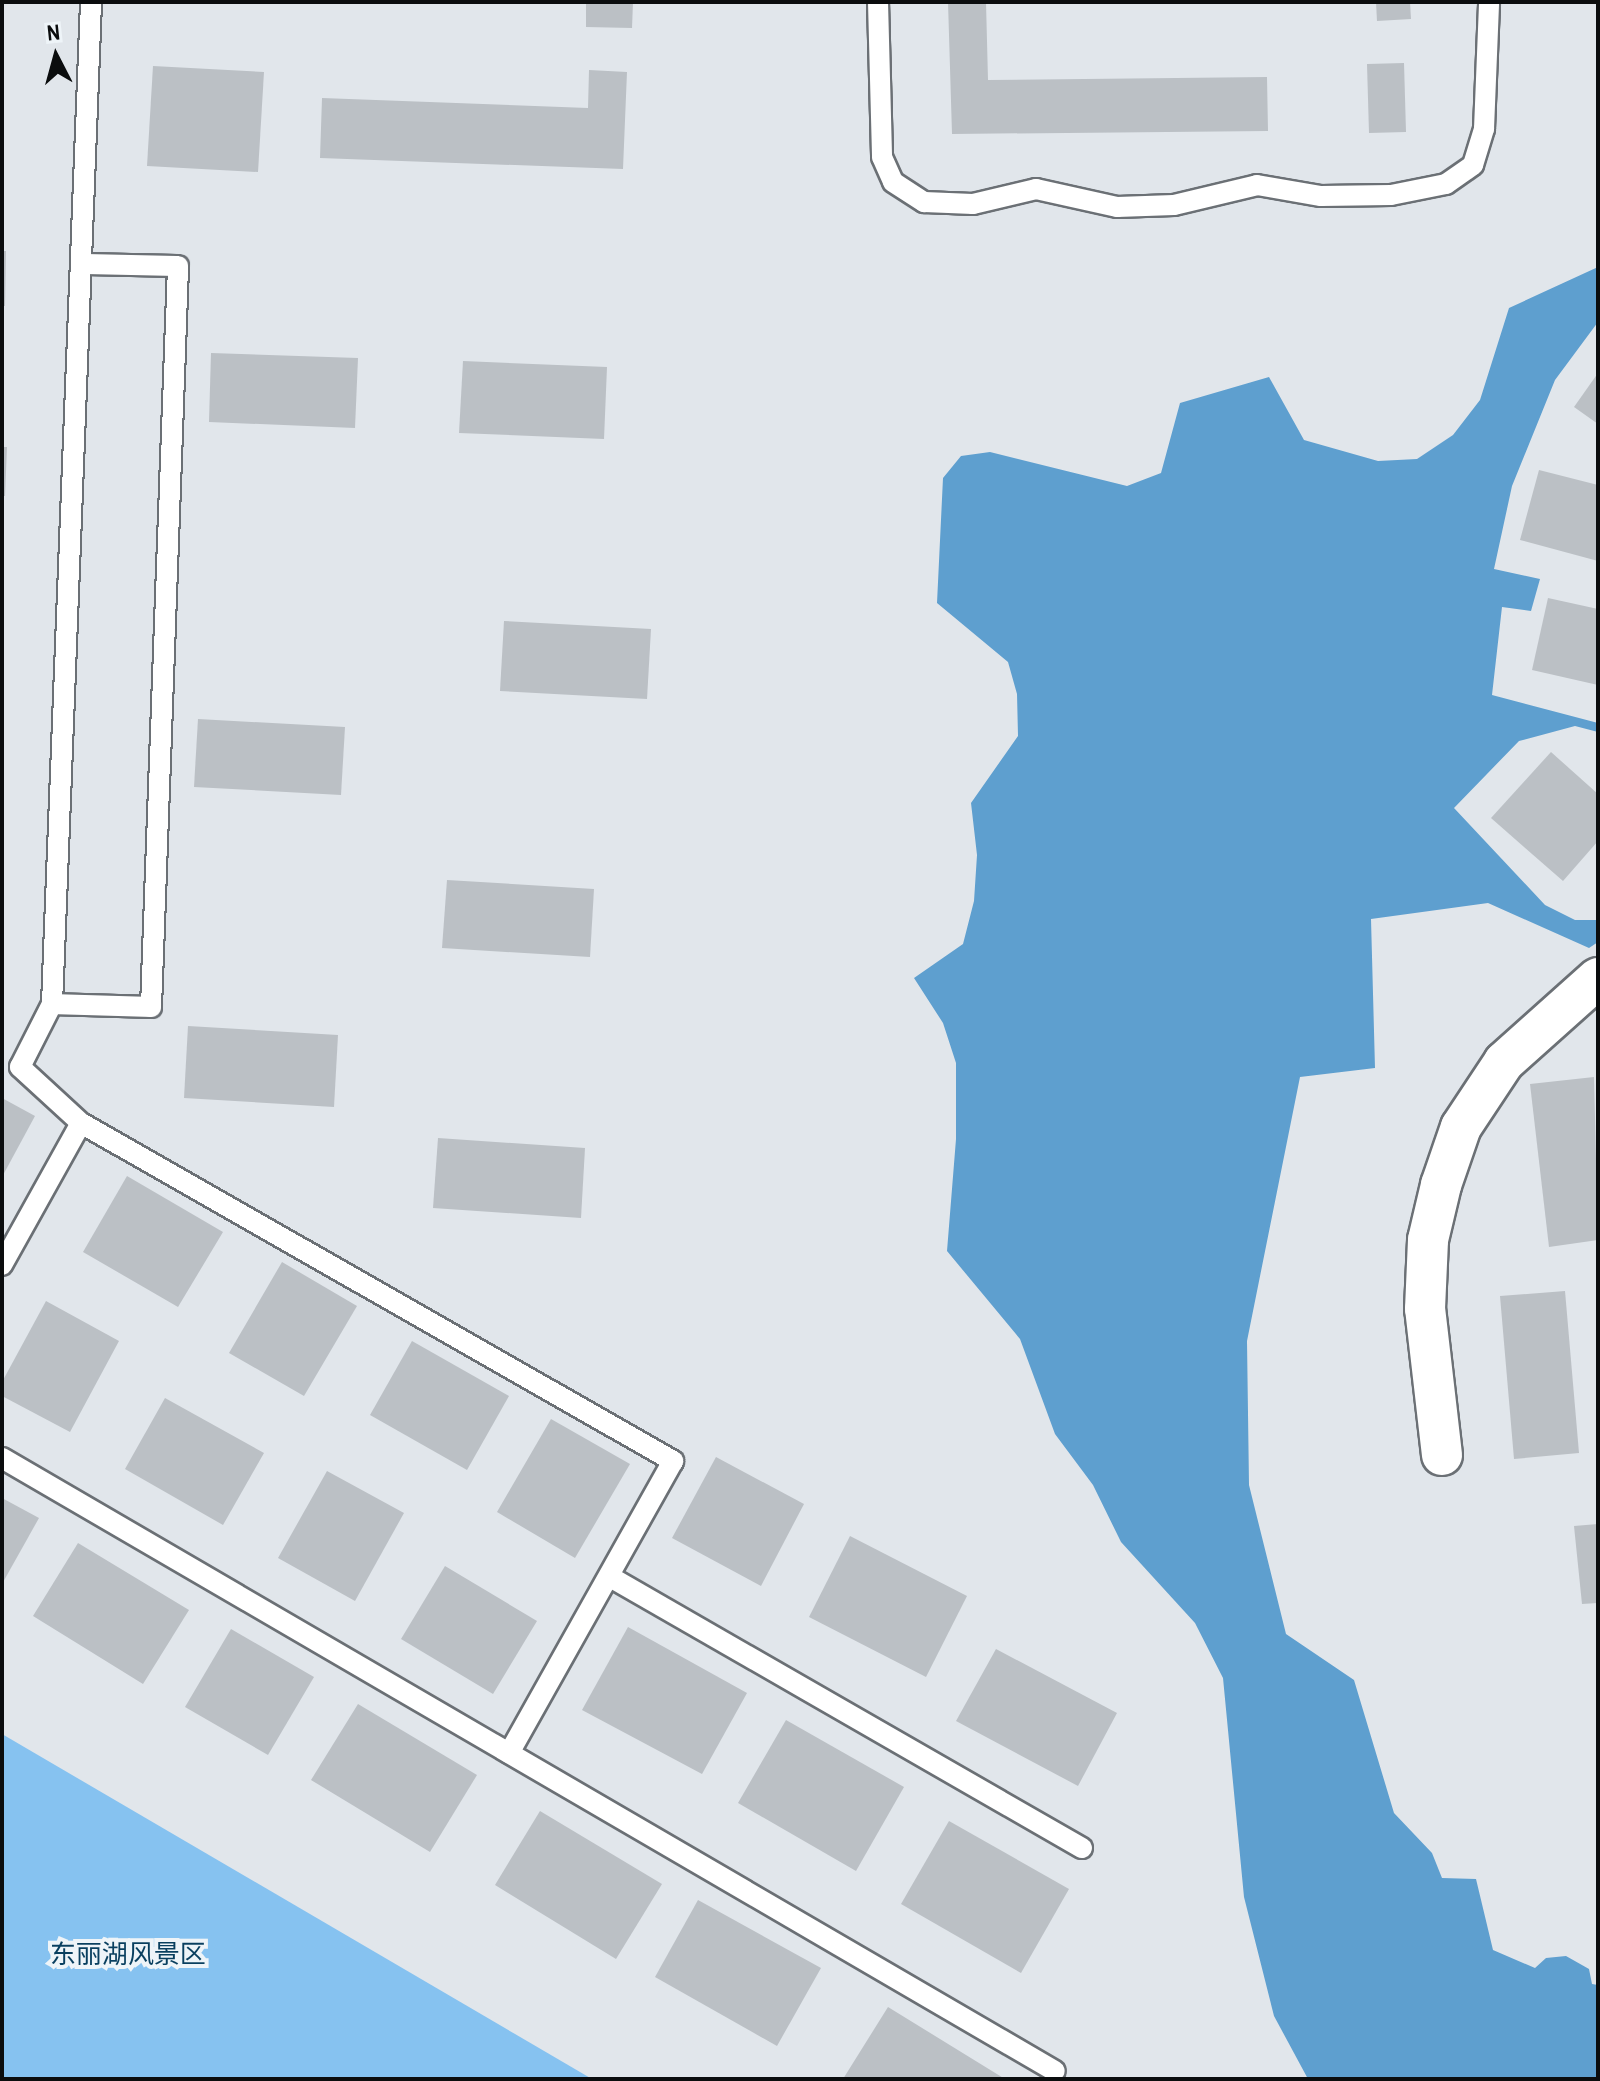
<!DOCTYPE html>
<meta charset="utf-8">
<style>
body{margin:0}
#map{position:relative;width:1600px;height:2081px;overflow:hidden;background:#e1e6eb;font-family:"Archivo Narrow","Noto Sans SC",sans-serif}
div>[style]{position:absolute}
.green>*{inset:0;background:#86c2f0}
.water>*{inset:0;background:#5e9fcf}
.building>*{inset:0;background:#bbc0c5}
.roads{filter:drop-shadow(2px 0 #6b7075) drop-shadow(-2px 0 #6b7075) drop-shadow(0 2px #6b7075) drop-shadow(0 -2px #6b7075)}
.lane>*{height:20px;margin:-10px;padding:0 10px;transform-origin:10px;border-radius:10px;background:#fff}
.street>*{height:40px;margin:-20px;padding:0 20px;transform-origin:20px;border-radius:20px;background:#fff}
span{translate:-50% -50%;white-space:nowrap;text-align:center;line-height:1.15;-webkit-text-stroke:8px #eef4f8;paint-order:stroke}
.park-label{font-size:26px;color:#093f5f}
.frame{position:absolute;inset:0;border:4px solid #0b0d0e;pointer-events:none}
.north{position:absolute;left:16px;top:16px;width:80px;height:80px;-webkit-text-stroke:6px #eef4f8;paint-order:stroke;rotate:354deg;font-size:22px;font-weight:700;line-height:32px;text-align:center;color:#0b0d0e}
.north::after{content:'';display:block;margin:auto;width:28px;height:36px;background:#0b0d0e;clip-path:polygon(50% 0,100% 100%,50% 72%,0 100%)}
</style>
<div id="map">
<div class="green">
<div style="clip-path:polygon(2px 1734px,592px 2079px,2px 2079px)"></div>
</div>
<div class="water">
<div style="clip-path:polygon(1598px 267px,1598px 322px,1555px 380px,1512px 486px,1494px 569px,1540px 579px,1531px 611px,1502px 607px,1492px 695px,1598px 723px,1598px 732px,1575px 726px,1519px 741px,1454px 808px,1545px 905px,1575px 920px,1598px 920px,1598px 942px,1589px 948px,1488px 903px,1371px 919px,1375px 1068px,1300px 1077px,1247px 1341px,1249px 1485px,1286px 1634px,1354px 1680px,1394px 1813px,1432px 1853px,1442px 1878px,1476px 1879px,1493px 1950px,1535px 1968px,1546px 1958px,1566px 1956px,1589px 1969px,1592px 1984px,1598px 1985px,1598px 2079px,1308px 2079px,1274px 2016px,1244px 1897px,1223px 1678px,1195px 1623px,1121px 1542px,1093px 1485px,1055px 1434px,1020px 1339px,947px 1251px,956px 1139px,956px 1063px,943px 1023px,914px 978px,963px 944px,974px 901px,977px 855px,971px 803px,1018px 736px,1017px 694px,1008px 662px,937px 603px,943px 478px,961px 456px,990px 452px,1127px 486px,1161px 473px,1180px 403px,1269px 377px,1304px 440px,1378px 461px,1417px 459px,1453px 435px,1480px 400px,1509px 308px)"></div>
</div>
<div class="building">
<div style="clip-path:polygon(586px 2px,633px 2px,632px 28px,586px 27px)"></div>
<div style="clip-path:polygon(948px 2px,986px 2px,988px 80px,1267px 77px,1268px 131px,952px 134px)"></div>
<div style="clip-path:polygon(1376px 2px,1410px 2px,1411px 19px,1377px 21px)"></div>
<div style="clip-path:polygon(1404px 63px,1406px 132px,1369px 133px,1367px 64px)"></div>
<div style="clip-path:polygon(153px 66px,264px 72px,258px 172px,147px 166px)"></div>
<div style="clip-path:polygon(589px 70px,627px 72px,623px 169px,320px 158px,322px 98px,588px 108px)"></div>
<div style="clip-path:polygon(2px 251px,6px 251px,5px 306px,2px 306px)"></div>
<div style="clip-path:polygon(211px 353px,358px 358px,355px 428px,209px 422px)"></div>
<div style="clip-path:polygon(463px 361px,607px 367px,604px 439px,459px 433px)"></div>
<div style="clip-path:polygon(1598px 373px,1598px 424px,1574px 407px)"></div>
<div style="clip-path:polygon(2px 447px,7px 447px,5px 496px,2px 496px)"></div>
<div style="clip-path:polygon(1539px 470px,1598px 485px,1598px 561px,1520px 540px)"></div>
<div style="clip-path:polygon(1548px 598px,1598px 609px,1598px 685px,1532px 670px)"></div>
<div style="clip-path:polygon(504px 621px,651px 629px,647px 699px,500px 691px)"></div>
<div style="clip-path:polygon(198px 719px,345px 727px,341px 795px,194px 787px)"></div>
<div style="clip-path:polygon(1551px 752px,1598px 794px,1598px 841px,1563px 881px,1491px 818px)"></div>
<div style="clip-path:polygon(447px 880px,594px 889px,590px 957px,442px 948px)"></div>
<div style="clip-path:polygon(188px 1026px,338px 1035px,334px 1107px,184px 1098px)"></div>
<div style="clip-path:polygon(1594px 1077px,1598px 1240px,1549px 1247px,1530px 1084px)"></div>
<div style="clip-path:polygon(2px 1098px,35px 1116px,2px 1177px)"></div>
<div style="clip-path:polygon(438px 1138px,585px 1148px,581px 1218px,433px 1208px)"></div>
<div style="clip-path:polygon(127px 1176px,223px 1232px,178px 1307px,83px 1252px)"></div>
<div style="clip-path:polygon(282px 1262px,357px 1306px,304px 1396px,229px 1353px)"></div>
<div style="clip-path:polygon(1565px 1291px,1579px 1453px,1514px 1459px,1500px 1296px)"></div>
<div style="clip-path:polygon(46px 1301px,119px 1341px,70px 1432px,2px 1396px,2px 1382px)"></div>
<div style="clip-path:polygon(412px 1341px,509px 1396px,467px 1470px,370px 1415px)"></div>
<div style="clip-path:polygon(165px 1398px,264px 1453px,223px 1525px,125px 1469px)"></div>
<div style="clip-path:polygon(551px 1419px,630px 1464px,575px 1558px,497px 1512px)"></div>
<div style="clip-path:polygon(716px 1457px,804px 1504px,761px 1586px,672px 1538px)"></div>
<div style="clip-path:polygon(327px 1471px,404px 1513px,355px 1601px,278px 1558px)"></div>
<div style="clip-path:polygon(2px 1498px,39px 1518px,2px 1584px)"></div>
<div style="clip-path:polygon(1598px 1524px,1598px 1603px,1582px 1604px,1574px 1526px)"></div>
<div style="clip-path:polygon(850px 1536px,967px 1596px,926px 1677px,809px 1617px)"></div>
<div style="clip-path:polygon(78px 1543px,189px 1610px,143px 1684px,33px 1616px)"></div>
<div style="clip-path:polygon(445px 1566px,537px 1621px,493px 1694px,401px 1639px)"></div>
<div style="clip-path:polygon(628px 1627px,747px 1693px,702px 1774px,582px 1710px)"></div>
<div style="clip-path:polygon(231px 1629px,314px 1677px,268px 1755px,185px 1707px)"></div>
<div style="clip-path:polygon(996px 1649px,1117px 1713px,1078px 1786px,956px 1721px)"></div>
<div style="clip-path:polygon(358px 1704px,477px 1775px,430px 1852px,311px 1780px)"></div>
<div style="clip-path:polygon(786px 1720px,904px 1787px,856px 1871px,738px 1803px)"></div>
<div style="clip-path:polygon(540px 1811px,662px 1884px,616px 1959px,495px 1885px)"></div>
<div style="clip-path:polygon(949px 1821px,1069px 1889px,1021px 1973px,901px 1904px)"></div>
<div style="clip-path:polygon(698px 1900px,821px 1968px,777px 2046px,655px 1977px)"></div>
<div style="clip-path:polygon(888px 2007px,1005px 2079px,843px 2079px)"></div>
</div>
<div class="roads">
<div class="lane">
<div style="left:878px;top:2px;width:155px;rotate:88.5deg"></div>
<div style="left:882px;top:157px;width:27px;rotate:66deg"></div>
<div style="left:893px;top:182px;width:37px;rotate:33deg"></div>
<div style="left:924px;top:202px;width:49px;rotate:2.3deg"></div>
<div style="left:973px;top:204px;width:65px;rotate:-13.4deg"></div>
<div style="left:1036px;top:189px;width:83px;rotate:12.5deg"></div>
<div style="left:1117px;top:207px;width:57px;rotate:-2deg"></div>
<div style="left:1174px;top:205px;width:85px;rotate:-13.5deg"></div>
<div style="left:1257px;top:185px;width:65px;rotate:9.8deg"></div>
<div style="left:1321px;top:196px;width:70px;rotate:-0.8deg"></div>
<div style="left:1391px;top:195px;width:56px;rotate:-11.3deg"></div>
<div style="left:1446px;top:184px;width:33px;rotate:-35deg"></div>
<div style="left:1473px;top:165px;width:38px;rotate:-73deg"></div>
<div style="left:1484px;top:129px;width:127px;rotate:-87.7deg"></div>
<div style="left:52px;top:1004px;width:99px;rotate:1.7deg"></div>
<div style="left:151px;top:1007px;width:741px;rotate:-87.91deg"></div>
<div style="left:178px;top:266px;width:94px;rotate:-178.8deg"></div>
<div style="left:81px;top:1123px;width:83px;rotate:-137.4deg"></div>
<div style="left:20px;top:1067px;width:71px;rotate:-63.1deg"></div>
<div style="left:52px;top:1004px;width:1003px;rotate:-87.77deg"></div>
<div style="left:2px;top:1265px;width:162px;rotate:-60.9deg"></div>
<div style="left:81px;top:1123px;width:682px;rotate:29.72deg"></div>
<div style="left:673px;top:1461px;width:335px;rotate:119.3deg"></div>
<div style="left:2px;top:1458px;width:1218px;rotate:30.21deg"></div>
<div style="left:612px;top:1578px;width:542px;rotate:29.88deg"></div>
</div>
<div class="street">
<div style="left:1442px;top:1455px;width:147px;rotate:-96.6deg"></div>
<div style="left:1425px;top:1309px;width:69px;rotate:-87.5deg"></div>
<div style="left:1428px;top:1240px;width:57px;rotate:-76.7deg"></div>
<div style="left:1441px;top:1185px;width:61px;rotate:-71deg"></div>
<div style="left:1461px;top:1127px;width:78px;rotate:-56.5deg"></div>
<div style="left:1504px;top:1062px;width:126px;rotate:-41.8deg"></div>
</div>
</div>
<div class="park-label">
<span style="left:128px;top:1954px">东丽湖风景区</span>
</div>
<div class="frame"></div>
<div class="north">N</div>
</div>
